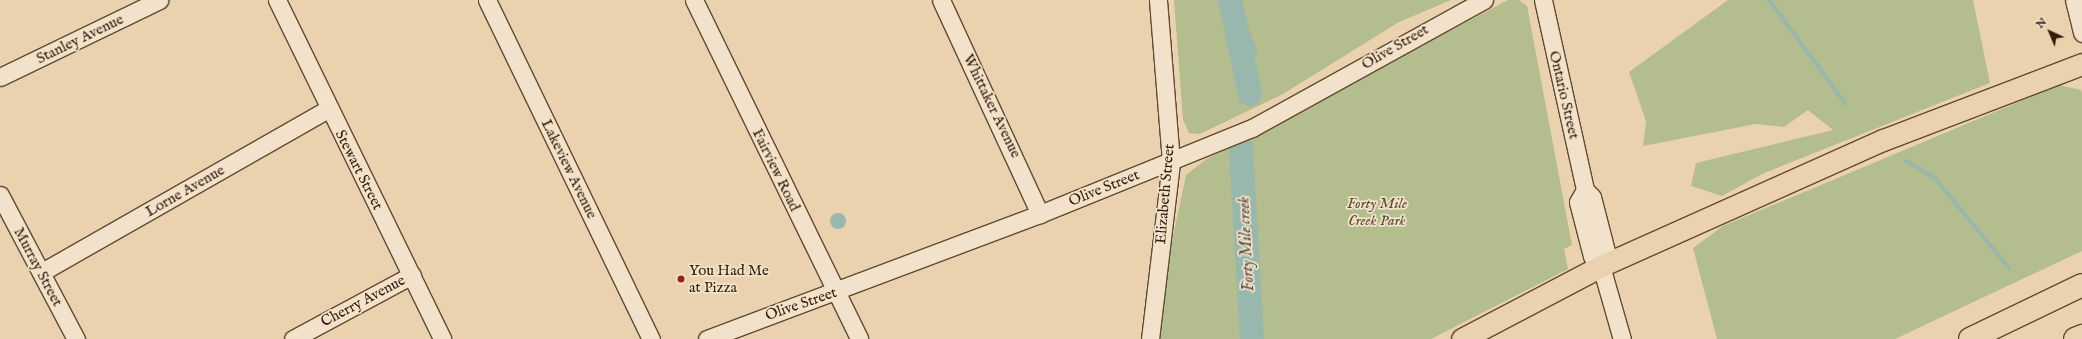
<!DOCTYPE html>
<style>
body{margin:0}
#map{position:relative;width:2082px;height:339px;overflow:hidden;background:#ebd2af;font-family:"IM FELL English",serif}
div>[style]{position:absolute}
.green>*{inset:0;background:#b4bd8d}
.water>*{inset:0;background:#98b7ad}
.round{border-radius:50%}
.stream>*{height:4px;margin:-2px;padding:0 2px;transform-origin:2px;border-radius:2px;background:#98b7ad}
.river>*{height:24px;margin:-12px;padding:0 12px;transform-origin:12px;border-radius:12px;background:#98b7ad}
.roads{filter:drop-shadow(1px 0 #604a30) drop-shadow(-1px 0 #604a30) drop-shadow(0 1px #604a30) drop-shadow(0 -1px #604a30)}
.minor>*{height:17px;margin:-8.5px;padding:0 8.5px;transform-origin:8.5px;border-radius:8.5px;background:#f2e2cb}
.major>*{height:21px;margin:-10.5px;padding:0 10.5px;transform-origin:10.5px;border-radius:10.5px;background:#ebd2af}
.highway>*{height:22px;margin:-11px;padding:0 11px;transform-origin:11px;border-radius:11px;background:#ebd2af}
.dots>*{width:11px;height:11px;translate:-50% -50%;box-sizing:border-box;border:2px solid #f2e2cb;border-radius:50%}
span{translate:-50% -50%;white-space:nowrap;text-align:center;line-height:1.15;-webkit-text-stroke:3.5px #f2e2cb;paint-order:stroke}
.street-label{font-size:15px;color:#321c06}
.park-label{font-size:15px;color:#594c2e;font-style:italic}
.poi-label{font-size:15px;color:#321c06}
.left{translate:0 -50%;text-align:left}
.water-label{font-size:16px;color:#514a38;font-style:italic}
.north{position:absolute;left:2030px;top:12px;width:40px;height:40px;-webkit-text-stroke:3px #f2e2cb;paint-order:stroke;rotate:316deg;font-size:11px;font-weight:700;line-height:16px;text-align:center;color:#321c06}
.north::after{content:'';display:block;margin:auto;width:14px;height:18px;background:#321c06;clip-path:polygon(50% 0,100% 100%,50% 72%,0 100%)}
</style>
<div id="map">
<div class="green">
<div style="clip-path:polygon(1174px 0,1451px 0,1399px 22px,1283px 94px,1200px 134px,1189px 133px,1183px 120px)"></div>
<div style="clip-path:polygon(1508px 0,1519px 0,1527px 6px,1572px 245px,1564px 249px,1568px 269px,1431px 339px,1161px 339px,1163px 284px,1186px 175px,1205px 160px)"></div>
<div style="clip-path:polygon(1728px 0,1973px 0,1990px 83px,1762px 174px,1722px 196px,1691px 186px,1696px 163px,1833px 130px,1808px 110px,1784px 127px,1756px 124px,1643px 146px,1646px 121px,1629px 72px)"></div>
<div style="clip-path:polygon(2059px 85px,2081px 90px,2082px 94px,2082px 251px,1895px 339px,1717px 339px,1693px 248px,1723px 226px)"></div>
</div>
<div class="water">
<div style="clip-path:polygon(1223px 0,1238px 0,1258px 54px,1235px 61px,1232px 53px,1235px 32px)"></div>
<div class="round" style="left:830px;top:213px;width:16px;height:16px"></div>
</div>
<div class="stream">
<div style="left:1769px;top:0;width:128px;rotate:53.6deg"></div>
<div style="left:1906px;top:161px;width:32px;rotate:30deg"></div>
<div style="left:1934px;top:177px;width:118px;rotate:50.5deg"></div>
</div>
<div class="river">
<div style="left:1230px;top:0;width:96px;rotate:78deg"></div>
<div style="left:1241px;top:148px;width:191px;rotate:86.7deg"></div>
</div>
<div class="roads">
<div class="minor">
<div style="left:277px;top:0;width:377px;rotate:64deg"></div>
<div style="left:487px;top:0;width:377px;rotate:64.2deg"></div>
<div style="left:694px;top:0;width:377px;rotate:64deg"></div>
<div style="left:941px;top:0;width:236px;rotate:65.2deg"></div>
<div style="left:1543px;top:0;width:195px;rotate:77.5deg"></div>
<div style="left:1585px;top:190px;width:10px;rotate:45deg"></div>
<div style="left:1592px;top:197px;width:56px;rotate:75.5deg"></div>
<div style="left:1606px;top:251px;width:16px;rotate:108deg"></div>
<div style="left:2074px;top:0;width:34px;rotate:76deg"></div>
<div style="left:0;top:77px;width:177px;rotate:-25.8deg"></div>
<div style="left:1585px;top:190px;width:14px;rotate:120deg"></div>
<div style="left:1578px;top:202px;width:56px;rotate:75.5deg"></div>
<div style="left:1592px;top:256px;width:13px;rotate:48deg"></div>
<div style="left:1601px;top:266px;width:76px;rotate:74deg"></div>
<div style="left:0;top:195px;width:163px;rotate:62.2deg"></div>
<div style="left:42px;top:272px;width:329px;rotate:-29.7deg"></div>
<div style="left:293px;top:339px;width:135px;rotate:-28.3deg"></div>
<div style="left:707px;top:339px;width:356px;rotate:-20.6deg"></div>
<div style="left:1040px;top:214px;width:229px;rotate:-22.1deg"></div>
<div style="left:1252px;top:128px;width:265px;rotate:-28.9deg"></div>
<div style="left:1150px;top:339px;width:178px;rotate:-83.2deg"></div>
<div style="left:1171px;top:162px;width:163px;rotate:-94.6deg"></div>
</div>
<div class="major">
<div style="left:1462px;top:339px;width:157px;rotate:-27.7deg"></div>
<div style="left:1601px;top:266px;width:309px;rotate:-24.1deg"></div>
<div style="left:1883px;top:140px;width:213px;rotate:-20.9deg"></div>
</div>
<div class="highway">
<div style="left:1970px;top:339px;width:124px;rotate:-25.7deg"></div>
<div style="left:2075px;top:339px;width:8px;rotate:-23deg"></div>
</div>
</div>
<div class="dots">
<div style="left:681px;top:279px;background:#8f2418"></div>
</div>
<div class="street-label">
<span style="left:80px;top:39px;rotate:-26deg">Stanley Avenue</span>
<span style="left:1395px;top:47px;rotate:-30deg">Olive Street</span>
<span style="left:1564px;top:95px;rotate:77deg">Ontario Street</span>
<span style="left:992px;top:106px;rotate:64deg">Whittaker Avenue</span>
<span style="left:569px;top:169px;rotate:64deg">Lakeview Avenue</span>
<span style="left:359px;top:170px;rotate:63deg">Stewart Street</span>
<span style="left:776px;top:170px;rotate:64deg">Fairview Road</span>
<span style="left:1104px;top:188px;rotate:-22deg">Olive Street</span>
<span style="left:185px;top:191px;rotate:-30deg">Lorne Avenue</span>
<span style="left:1165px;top:194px;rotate:-85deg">Elizabeth Street</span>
<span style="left:38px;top:267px;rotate:62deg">Murray Street</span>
<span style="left:363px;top:301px;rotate:-28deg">Cherry Avenue</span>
<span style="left:801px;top:304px;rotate:-19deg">Olive Street</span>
</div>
<div class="park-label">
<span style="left:1377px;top:212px">Forty Mile<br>Creek Park</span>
</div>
<div class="poi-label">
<span class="left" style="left:689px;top:279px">You Had Me<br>at Pizza</span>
</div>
<div class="water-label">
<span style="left:1247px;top:244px;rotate:-93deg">Forty Mile creek</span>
</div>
<div class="north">N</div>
</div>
